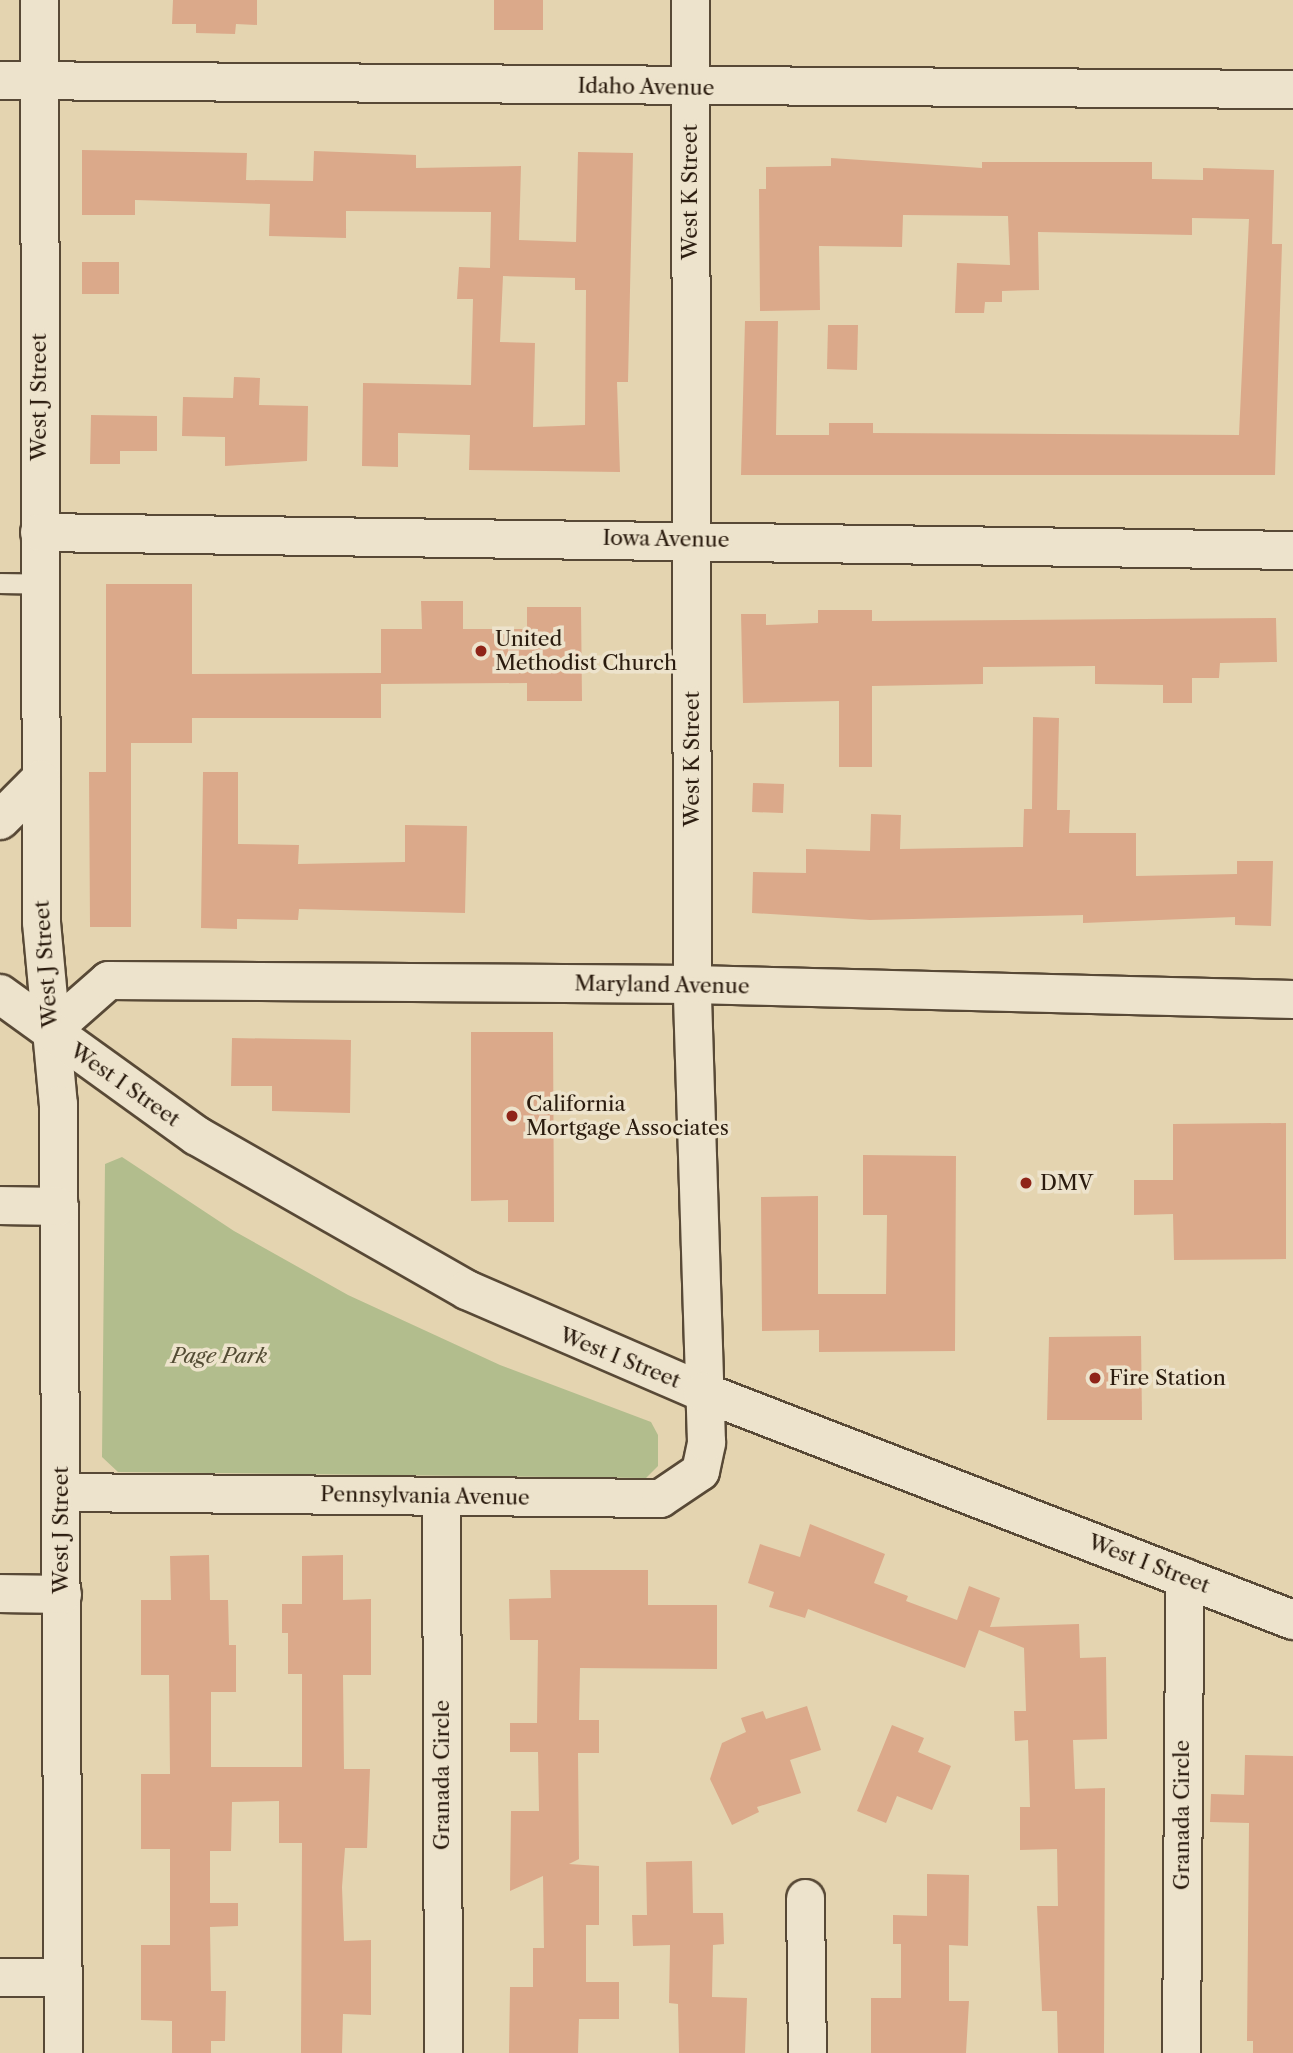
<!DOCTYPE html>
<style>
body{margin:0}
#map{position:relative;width:1293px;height:2053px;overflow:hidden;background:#e4d4b0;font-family:"Libre Caslon Text",serif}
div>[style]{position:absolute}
.green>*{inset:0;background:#b2bd8d}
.building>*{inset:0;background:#dba98a}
.roads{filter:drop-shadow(2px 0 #584936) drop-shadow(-2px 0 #584936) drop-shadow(0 2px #584936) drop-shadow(0 -2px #584936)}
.lane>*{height:19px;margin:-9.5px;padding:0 9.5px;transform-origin:9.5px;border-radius:9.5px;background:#ede3cc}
.street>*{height:37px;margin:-18.5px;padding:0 18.5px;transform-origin:18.5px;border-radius:18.5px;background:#ede3cc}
.secondary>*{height:38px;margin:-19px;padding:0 19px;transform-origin:19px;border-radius:19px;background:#ede3cc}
.dots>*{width:19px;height:19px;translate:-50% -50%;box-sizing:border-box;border:4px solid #ede3cc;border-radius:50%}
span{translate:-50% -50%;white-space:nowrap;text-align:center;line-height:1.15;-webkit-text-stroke:7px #ede3cc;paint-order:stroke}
.street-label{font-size:21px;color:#2a1b0e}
.poi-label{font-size:21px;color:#2a1b0e}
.left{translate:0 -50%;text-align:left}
.park-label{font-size:21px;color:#534c34;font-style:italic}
</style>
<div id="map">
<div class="green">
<div style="clip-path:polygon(122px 1157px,234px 1231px,348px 1295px,500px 1365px,651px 1422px,658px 1435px,658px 1466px,646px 1478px,118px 1472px,102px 1457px,105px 1164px)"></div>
</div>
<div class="building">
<div style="clip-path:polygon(173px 0,257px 0,257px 25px,236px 24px,235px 34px,196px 33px,196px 24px,172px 24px)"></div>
<div style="clip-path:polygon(494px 0,543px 0,543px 30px,494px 30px)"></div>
<div style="clip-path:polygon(evenodd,82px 150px,247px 153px,246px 180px,313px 181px,314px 151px,416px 155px,416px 168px,521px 166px,519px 240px,576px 242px,578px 152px,633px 153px,628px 382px,617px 382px,620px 472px,469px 470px,470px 435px,398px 433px,398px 467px,362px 466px,363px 383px,471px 385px,473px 299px,457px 299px,459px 267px,490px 268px,491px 212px,346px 211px,346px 238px,269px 236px,270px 204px,135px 200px,135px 215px,82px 215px,82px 150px,503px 276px,575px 278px,575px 290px,586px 290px,585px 425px,533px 427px,535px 343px,500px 342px,503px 276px)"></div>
<div style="clip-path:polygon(831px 158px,982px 168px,982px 162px,1152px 162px,1152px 179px,1203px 180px,1203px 168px,1274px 170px,1272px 244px,1282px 244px,1275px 475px,741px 475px,745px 321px,778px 321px,776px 435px,829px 435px,829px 423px,873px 423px,873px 433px,1239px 435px,1249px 219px,1192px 218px,1192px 235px,1038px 232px,1039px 290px,1002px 291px,1002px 302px,985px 302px,984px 313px,955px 313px,957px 263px,1010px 265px,1008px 216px,903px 215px,902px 247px,819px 246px,820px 310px,760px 311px,759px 189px,766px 189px,766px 167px,831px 166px)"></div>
<div style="clip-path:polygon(82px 262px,119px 262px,119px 294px,82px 294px)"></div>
<div style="clip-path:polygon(828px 325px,858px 325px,857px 370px,827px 369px)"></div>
<div style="clip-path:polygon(234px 377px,260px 378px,259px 405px,308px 406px,307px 461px,225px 466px,225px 437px,182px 436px,183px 397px,233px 398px)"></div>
<div style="clip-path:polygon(91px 415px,157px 416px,157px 451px,120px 451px,120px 464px,90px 464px)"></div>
<div style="clip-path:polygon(106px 584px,192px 584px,192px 674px,381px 673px,381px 629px,422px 629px,421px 601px,463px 601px,463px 629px,527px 629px,527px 607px,581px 607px,582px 701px,527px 701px,527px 683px,381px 684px,381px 718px,192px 718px,192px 743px,131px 743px,131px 927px,90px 927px,89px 772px,106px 772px)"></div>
<div style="clip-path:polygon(818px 610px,872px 610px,872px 621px,1276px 618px,1277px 662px,1220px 663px,1219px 678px,1192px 678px,1192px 703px,1163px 703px,1163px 685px,1095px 684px,1095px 666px,983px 667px,983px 684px,872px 686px,872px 767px,839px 767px,839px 701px,743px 703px,741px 614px,766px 614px,766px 625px,818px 623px)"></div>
<div style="clip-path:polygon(1033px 717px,1059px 718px,1057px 810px,1070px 810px,1069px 833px,1136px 833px,1136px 876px,1237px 874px,1237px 861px,1273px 861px,1271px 926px,1235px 925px,1235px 917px,1083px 923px,1083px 915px,870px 920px,752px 913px,753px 872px,806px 873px,806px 849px,870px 851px,871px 814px,901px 815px,900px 849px,1023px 847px,1024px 809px,1032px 809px)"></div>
<div style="clip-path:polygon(203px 772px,238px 772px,238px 844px,299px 845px,298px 864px,405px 862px,405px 825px,467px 826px,465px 913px,299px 909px,298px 920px,237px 919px,237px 929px,201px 928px)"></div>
<div style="clip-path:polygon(753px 783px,784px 784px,783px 813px,752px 812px)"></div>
<div style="clip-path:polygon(471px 1032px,553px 1032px,554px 1222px,508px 1222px,508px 1200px,471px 1201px)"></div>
<div style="clip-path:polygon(232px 1038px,351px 1040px,350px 1113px,272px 1111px,272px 1086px,231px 1086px)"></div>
<div style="clip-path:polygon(1286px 1123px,1286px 1259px,1174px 1260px,1173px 1214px,1134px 1215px,1134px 1180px,1173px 1180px,1173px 1124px)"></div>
<div style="clip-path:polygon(863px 1155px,956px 1156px,955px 1351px,819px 1352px,819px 1330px,762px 1331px,761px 1197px,818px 1196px,818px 1294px,886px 1294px,887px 1215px,863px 1215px)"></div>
<div style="clip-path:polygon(1141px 1336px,1142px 1420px,1047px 1420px,1049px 1337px)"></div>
<div style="clip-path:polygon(810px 1524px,885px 1554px,874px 1583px,908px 1596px,906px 1601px,957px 1620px,969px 1586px,1000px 1598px,990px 1627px,1079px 1624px,1080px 1658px,1106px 1657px,1107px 1739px,1073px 1740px,1075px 1789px,1105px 1788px,1104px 2053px,1058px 2053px,1057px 2011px,1042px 2011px,1037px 1906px,1058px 1906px,1057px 1849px,1020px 1850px,1020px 1807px,1030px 1807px,1028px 1740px,1015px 1741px,1014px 1711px,1026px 1711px,1024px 1648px,979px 1630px,965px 1668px,808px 1609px,805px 1618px,769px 1607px,774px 1592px,748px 1583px,760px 1544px,800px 1557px)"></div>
<div style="clip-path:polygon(209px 1555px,210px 1600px,228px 1600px,229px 1645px,236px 1645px,236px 1692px,211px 1692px,211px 1767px,302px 1767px,302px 1674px,288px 1674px,288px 1633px,282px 1633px,282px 1604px,302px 1604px,302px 1556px,343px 1555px,343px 1600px,371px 1599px,371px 1675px,343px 1675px,344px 1769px,370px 1769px,367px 1848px,345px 1848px,342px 1887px,344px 1941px,371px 1940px,371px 2015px,343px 2014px,342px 2053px,301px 2053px,302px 1843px,279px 1843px,279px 1801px,232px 1802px,231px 1851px,210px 1851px,210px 1903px,238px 1903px,238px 1926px,210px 1927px,211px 1991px,226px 1991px,225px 2041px,211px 2041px,211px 2053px,172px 2053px,172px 2021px,141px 2020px,141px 1945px,170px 1945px,170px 1849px,141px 1849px,141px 1774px,170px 1774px,169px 1675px,141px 1675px,141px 1600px,171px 1600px,170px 1556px)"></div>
<div style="clip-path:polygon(550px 1570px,648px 1570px,648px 1605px,717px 1605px,717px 1669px,580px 1668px,579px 1720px,599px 1720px,599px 1753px,578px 1753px,579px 1859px,569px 1864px,599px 1866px,599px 1925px,586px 1925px,586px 1982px,619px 1982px,619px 2019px,579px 2019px,578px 2053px,509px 2053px,510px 1987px,533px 1987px,533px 1948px,544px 1948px,543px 1876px,510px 1891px,511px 1811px,539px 1811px,538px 1752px,510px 1752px,510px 1723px,537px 1723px,538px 1640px,510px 1640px,509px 1599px,551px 1598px)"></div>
<div style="clip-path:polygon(807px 1706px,821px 1750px,790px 1760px,801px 1793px,757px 1807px,759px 1812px,732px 1825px,710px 1779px,722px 1743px,746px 1732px,741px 1718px,763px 1711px,766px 1719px)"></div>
<div style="clip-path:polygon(892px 1725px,924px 1738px,918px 1752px,951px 1766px,932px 1810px,897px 1796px,886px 1823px,857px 1811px)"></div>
<div style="clip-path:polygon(1245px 1755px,1293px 1756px,1293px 2053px,1253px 2053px,1253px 2041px,1247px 2041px,1249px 1823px,1210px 1822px,1211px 1794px,1244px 1795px)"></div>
<div style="clip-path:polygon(692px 1861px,693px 1913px,723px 1913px,724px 1944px,713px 1945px,712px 1997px,747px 1998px,745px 2053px,679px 2053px,678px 2004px,669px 2003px,670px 1945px,633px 1946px,632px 1915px,647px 1915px,646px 1862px)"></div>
<div style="clip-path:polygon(927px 1874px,969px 1875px,968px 1946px,949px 1945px,949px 2001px,969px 2001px,966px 2053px,871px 2053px,871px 1998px,901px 1998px,901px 1944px,893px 1944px,893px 1915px,927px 1916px)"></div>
</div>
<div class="roads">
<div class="lane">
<div style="left:0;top:583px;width:39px;rotate:1deg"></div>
</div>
<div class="street">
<div style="left:39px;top:0;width:922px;rotate:89.88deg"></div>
<div style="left:41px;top:922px;width:183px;rotate:84.7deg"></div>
<div style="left:58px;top:1104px;width:949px;rotate:89.7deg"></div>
<div style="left:0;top:80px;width:1293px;rotate:0.4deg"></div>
<div style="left:39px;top:532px;width:1254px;rotate:0.82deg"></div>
<div style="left:50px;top:1031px;width:77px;rotate:-41.3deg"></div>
<div style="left:108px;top:980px;width:584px;rotate:0.39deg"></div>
<div style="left:692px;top:984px;width:601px;rotate:1.43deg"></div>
<div style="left:0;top:1205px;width:59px;rotate:1deg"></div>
<div style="left:61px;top:1492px;width:599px;rotate:0.57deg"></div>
<div style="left:660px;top:1498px;width:48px;rotate:-34deg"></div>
<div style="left:700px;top:1471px;width:30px;rotate:-78deg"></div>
<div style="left:706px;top:1442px;width:458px;rotate:-91.8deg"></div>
<div style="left:692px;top:984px;width:984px;rotate:-90.12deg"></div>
<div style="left:441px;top:1496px;width:557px;rotate:89.79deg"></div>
<div style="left:0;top:1593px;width:62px;rotate:0.9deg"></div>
<div style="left:805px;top:1898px;width:155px;rotate:89.3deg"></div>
<div style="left:0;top:1977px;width:62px"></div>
<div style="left:1181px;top:2053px;width:476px;rotate:-89.6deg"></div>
</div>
<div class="secondary">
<div style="left:0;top:820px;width:57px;rotate:-45deg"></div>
<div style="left:0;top:994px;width:243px;rotate:35.8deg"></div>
<div style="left:197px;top:1136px;width:311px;rotate:29.7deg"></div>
<div style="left:467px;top:1290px;width:257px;rotate:23.4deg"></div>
<div style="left:703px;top:1392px;width:633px;rotate:21.13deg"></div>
</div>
</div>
<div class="dots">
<div style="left:481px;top:651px;background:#8f2418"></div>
<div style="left:512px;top:1116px;background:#8f2418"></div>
<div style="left:1026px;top:1183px;background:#8f2418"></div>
<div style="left:1095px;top:1378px;background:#8f2418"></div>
</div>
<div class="street-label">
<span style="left:646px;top:87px;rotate:1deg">Idaho Avenue</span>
<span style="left:690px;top:192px;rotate:-90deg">West K Street</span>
<span style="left:39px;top:397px;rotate:-90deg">West J Street</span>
<span style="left:666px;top:539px;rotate:1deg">Iowa Avenue</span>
<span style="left:692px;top:759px;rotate:-90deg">West K Street</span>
<span style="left:46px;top:964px;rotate:-94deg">West J Street</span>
<span style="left:662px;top:985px;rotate:1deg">Maryland Avenue</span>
<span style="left:125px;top:1085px;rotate:35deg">West I Street</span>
<span style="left:620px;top:1358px;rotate:22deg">West I Street</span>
<span style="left:425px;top:1496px;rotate:1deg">Pennsylvania Avenue</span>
<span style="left:61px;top:1530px;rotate:-90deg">West J Street</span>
<span style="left:1149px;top:1564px;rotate:21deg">West I Street</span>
<span style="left:442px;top:1775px;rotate:-90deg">Granada Circle</span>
<span style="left:1182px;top:1815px;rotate:-90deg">Granada Circle</span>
</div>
<div class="poi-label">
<span class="left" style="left:495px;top:651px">United<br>Methodist Church</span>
<span class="left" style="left:526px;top:1116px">California<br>Mortgage Associates</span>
<span class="left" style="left:1040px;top:1183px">DMV</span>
<span class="left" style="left:1109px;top:1378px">Fire Station</span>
</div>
<div class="park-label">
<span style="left:219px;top:1356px">Page Park</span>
</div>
</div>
